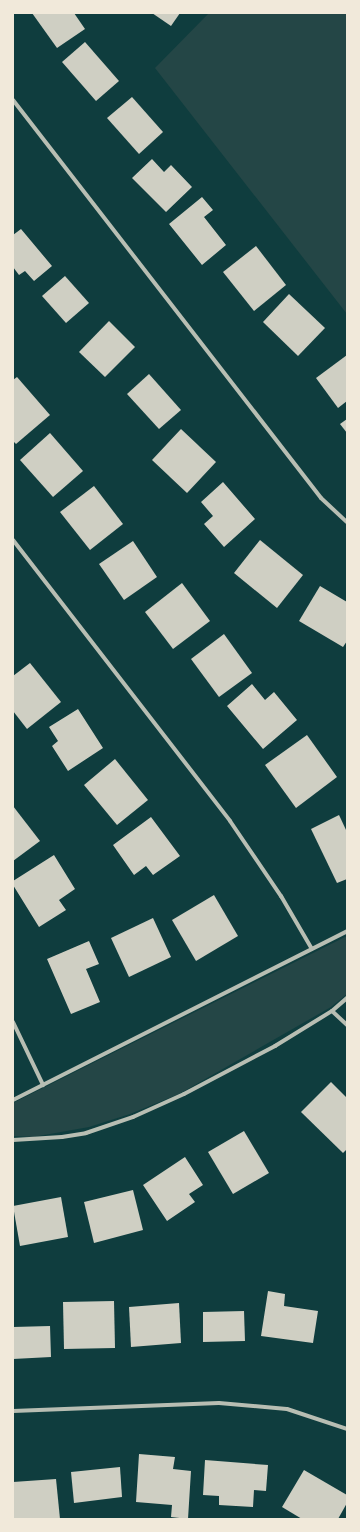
<!DOCTYPE html>
<style>
body{margin:0}
#map{position:relative;width:360px;height:1532px;overflow:hidden;background:#0f3d3e;font-family:"Alegreya Sans",sans-serif}
div>[style]{position:absolute}
.green>*{inset:0;background:#244646}
.building>*{inset:0;background:#cfcfc3}
.minor>*{height:4px;margin:-2px;padding:0 2px;transform-origin:2px;border-radius:2px;background:#b8beb3}
span{translate:-50% -50%;white-space:nowrap;text-align:center;line-height:1.15;-webkit-text-stroke:3px #f1e9da;paint-order:stroke}
.frame{position:absolute;inset:0;border:14px solid #f1e9da;pointer-events:none}
</style>
<div id="map">
<div class="green">
<div style="clip-path:polygon(209px 13px,347px 13px,347px 314px,155px 68px)"></div>
<div style="clip-path:polygon(347px 936px,347px 994px,331px 1007px,179px 1094px,130px 1114px,89px 1127px,33px 1137px,13px 1136px,13px 1103px)"></div>
</div>
<div class="building">
<div style="clip-path:polygon(32px 13px,74px 13px,85px 29px,57px 48px)"></div>
<div style="clip-path:polygon(152px 13px,180px 13px,171px 26px)"></div>
<div style="clip-path:polygon(85px 42px,119px 81px,96px 101px,62px 62px)"></div>
<div style="clip-path:polygon(132px 97px,163px 132px,139px 154px,107px 118px)"></div>
<div style="clip-path:polygon(152px 159px,164px 172px,171px 165px,192px 187px,166px 212px,132px 178px)"></div>
<div style="clip-path:polygon(202px 197px,213px 210px,204px 217px,226px 245px,202px 265px,169px 224px)"></div>
<div style="clip-path:polygon(21px 229px,52px 266px,34px 281px,25px 271px,19px 275px,13px 267px,13px 235px)"></div>
<div style="clip-path:polygon(256px 246px,286px 285px,254px 311px,223px 272px)"></div>
<div style="clip-path:polygon(65px 276px,89px 303px,66px 323px,42px 296px)"></div>
<div style="clip-path:polygon(289px 294px,325px 328px,298px 356px,263px 322px)"></div>
<div style="clip-path:polygon(109px 321px,135px 347px,105px 377px,79px 352px)"></div>
<div style="clip-path:polygon(347px 355px,347px 401px,338px 408px,316px 378px)"></div>
<div style="clip-path:polygon(149px 374px,181px 410px,159px 429px,127px 394px)"></div>
<div style="clip-path:polygon(17px 377px,50px 415px,16px 444px,13px 441px,13px 380px)"></div>
<div style="clip-path:polygon(347px 419px,347px 433px,340px 424px)"></div>
<div style="clip-path:polygon(181px 429px,216px 462px,187px 493px,152px 460px)"></div>
<div style="clip-path:polygon(50px 433px,83px 471px,53px 497px,20px 460px)"></div>
<div style="clip-path:polygon(223px 482px,255px 519px,224px 547px,204px 524px,213px 516px,201px 502px)"></div>
<div style="clip-path:polygon(94px 486px,123px 524px,90px 550px,60px 512px)"></div>
<div style="clip-path:polygon(260px 540px,303px 575px,277px 608px,234px 573px)"></div>
<div style="clip-path:polygon(133px 541px,157px 577px,124px 600px,99px 564px)"></div>
<div style="clip-path:polygon(182px 583px,210px 621px,173px 649px,145px 612px)"></div>
<div style="clip-path:polygon(320px 586px,347px 602px,347px 641px,343px 647px,299px 621px)"></div>
<div style="clip-path:polygon(224px 634px,252px 673px,219px 697px,191px 659px)"></div>
<div style="clip-path:polygon(30px 663px,61px 702px,27px 729px,13px 711px,13px 676px)"></div>
<div style="clip-path:polygon(252px 684px,265px 700px,274px 692px,297px 720px,263px 749px,227px 706px)"></div>
<div style="clip-path:polygon(78px 709px,103px 748px,68px 771px,52px 746px,58px 741px,49px 727px)"></div>
<div style="clip-path:polygon(307px 735px,337px 777px,296px 808px,265px 765px)"></div>
<div style="clip-path:polygon(115px 759px,148px 800px,117px 825px,84px 785px)"></div>
<div style="clip-path:polygon(13px 806px,40px 841px,13px 861px)"></div>
<div style="clip-path:polygon(339px 815px,347px 832px,347px 879px,337px 883px,311px 829px)"></div>
<div style="clip-path:polygon(151px 817px,180px 856px,153px 875px,146px 866px,134px 875px,113px 845px)"></div>
<div style="clip-path:polygon(54px 855px,75px 889px,59px 900px,66px 910px,39px 927px,13px 885px,13px 881px)"></div>
<div style="clip-path:polygon(214px 895px,238px 936px,196px 961px,172px 920px)"></div>
<div style="clip-path:polygon(153px 918px,171px 957px,129px 977px,111px 938px)"></div>
<div style="clip-path:polygon(89px 941px,99px 964px,86px 969px,100px 1002px,71px 1014px,47px 959px)"></div>
<div style="clip-path:polygon(331px 1082px,347px 1098px,347px 1149px,343px 1153px,301px 1112px)"></div>
<div style="clip-path:polygon(244px 1131px,269px 1173px,233px 1194px,208px 1152px)"></div>
<div style="clip-path:polygon(185px 1157px,203px 1185px,189px 1194px,195px 1202px,167px 1221px,143px 1185px)"></div>
<div style="clip-path:polygon(133px 1190px,143px 1230px,94px 1243px,84px 1202px)"></div>
<div style="clip-path:polygon(61px 1197px,68px 1237px,20px 1246px,13px 1206px)"></div>
<div style="clip-path:polygon(268px 1291px,285px 1294px,284px 1306px,318px 1311px,313px 1343px,261px 1336px)"></div>
<div style="clip-path:polygon(114px 1301px,115px 1348px,64px 1349px,63px 1302px)"></div>
<div style="clip-path:polygon(179px 1303px,181px 1343px,131px 1347px,129px 1307px)"></div>
<div style="clip-path:polygon(244px 1311px,245px 1341px,203px 1342px,203px 1312px)"></div>
<div style="clip-path:polygon(50px 1326px,51px 1357px,13px 1359px,13px 1327px)"></div>
<div style="clip-path:polygon(139px 1454px,175px 1457px,173px 1469px,191px 1471px,188px 1519px,171px 1517px,172px 1505px,136px 1502px)"></div>
<div style="clip-path:polygon(205px 1460px,268px 1465px,266px 1491px,254px 1490px,253px 1507px,219px 1505px,219px 1496px,203px 1495px)"></div>
<div style="clip-path:polygon(120px 1467px,122px 1497px,74px 1503px,71px 1472px)"></div>
<div style="clip-path:polygon(304px 1470px,347px 1495px,347px 1503px,338px 1519px,302px 1519px,282px 1507px)"></div>
<div style="clip-path:polygon(56px 1479px,60px 1519px,13px 1519px,13px 1482px)"></div>
</div>
<div class="minor">
<div style="left:13px;top:100px;width:503px;rotate:52.26deg"></div>
<div style="left:321px;top:498px;width:35px;rotate:43deg"></div>
<div style="left:13px;top:540px;width:355px;rotate:52.3deg"></div>
<div style="left:230px;top:821px;width:91px;rotate:55.8deg"></div>
<div style="left:281px;top:896px;width:61px;rotate:59.7deg"></div>
<div style="left:332px;top:1011px;width:21px;rotate:43deg"></div>
<div style="left:13px;top:1022px;width:70px;rotate:64.5deg"></div>
<div style="left:13px;top:1100px;width:374px;rotate:-26.8deg"></div>
<div style="left:13px;top:1140px;width:49px;rotate:-3.5deg"></div>
<div style="left:62px;top:1137px;width:24px;rotate:-9deg"></div>
<div style="left:86px;top:1133px;width:50px;rotate:-18.8deg"></div>
<div style="left:133px;top:1117px;width:56px;rotate:-24.3deg"></div>
<div style="left:184px;top:1094px;width:103px;rotate:-27.8deg"></div>
<div style="left:275px;top:1046px;width:67px;rotate:-31.6deg"></div>
<div style="left:332px;top:1011px;width:20px;rotate:-41deg"></div>
<div style="left:13px;top:1411px;width:206px;rotate:-2.2deg"></div>
<div style="left:219px;top:1403px;width:68px;rotate:5deg"></div>
<div style="left:287px;top:1409px;width:63px;rotate:18.4deg"></div>
</div>
<div class="frame"></div>
</div>
